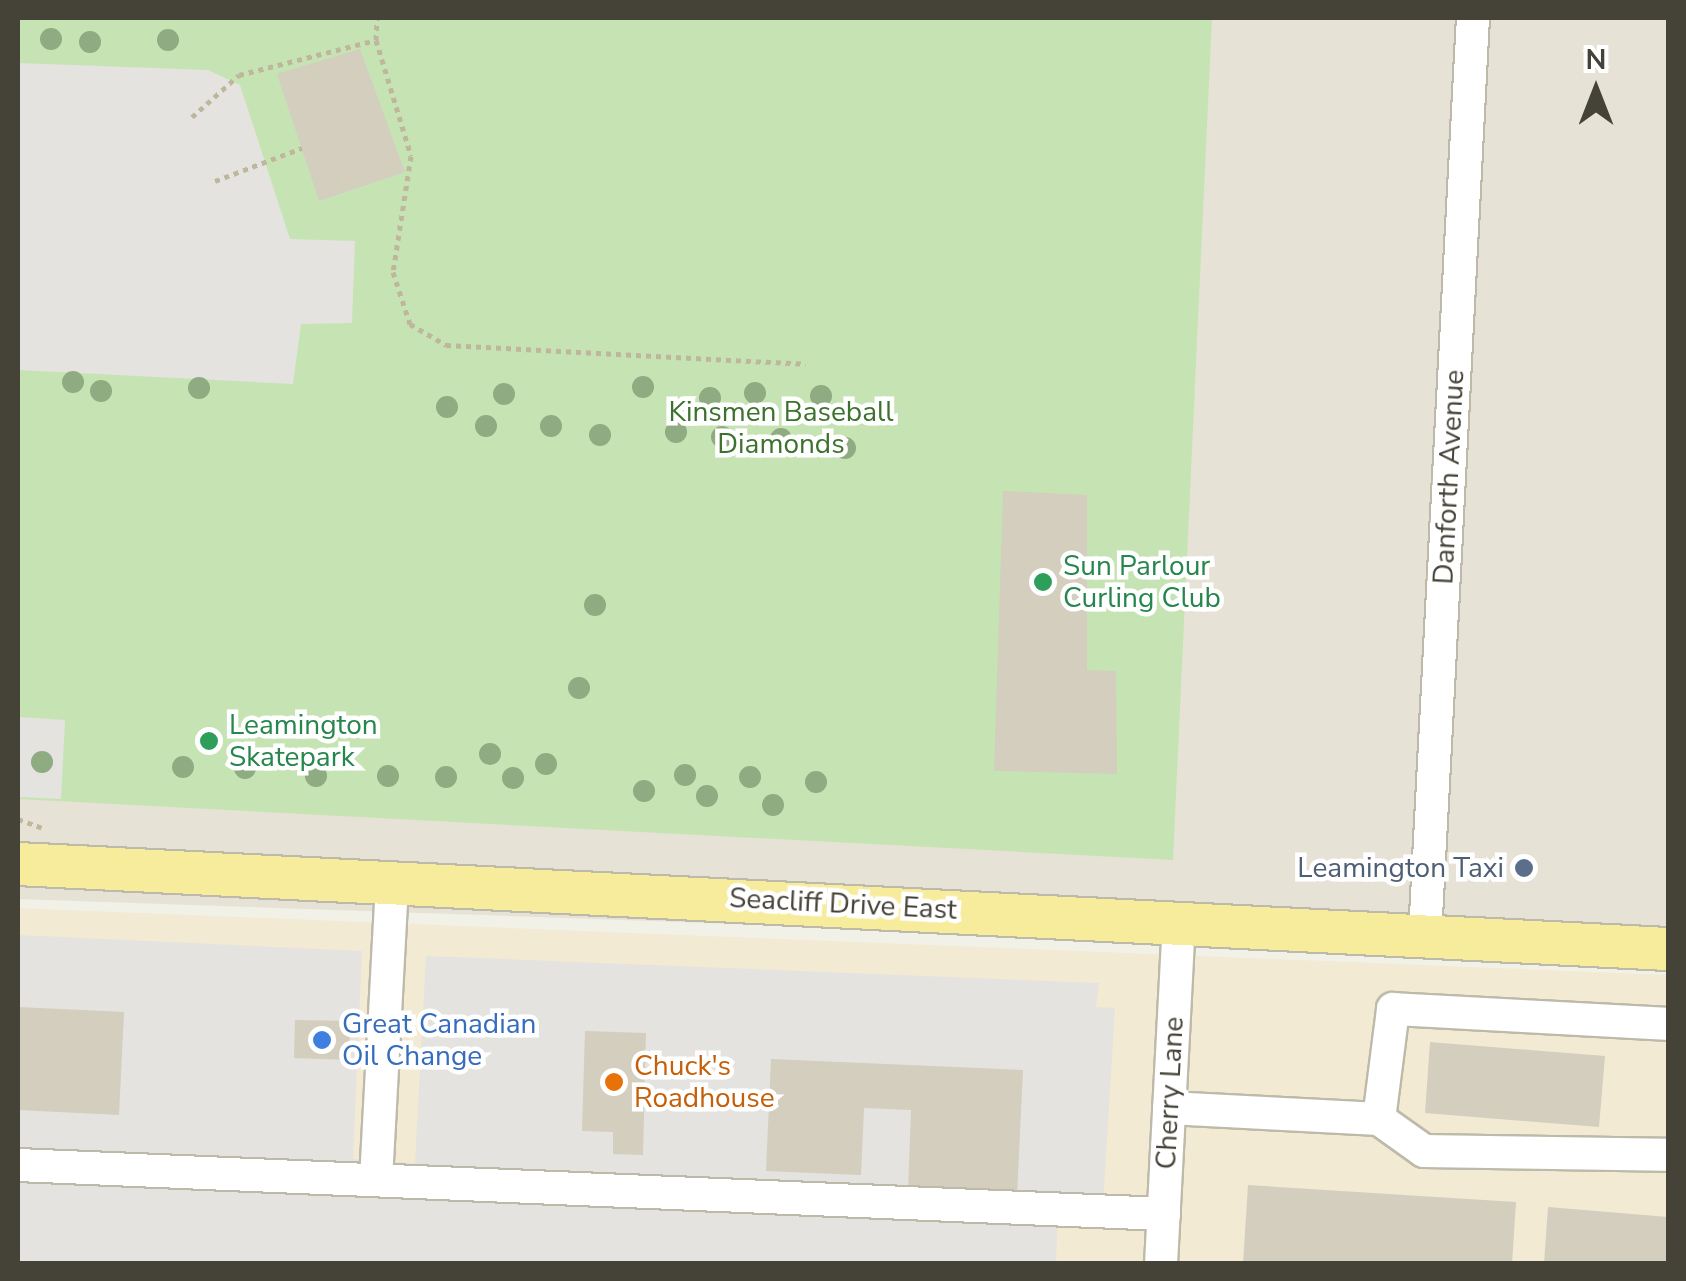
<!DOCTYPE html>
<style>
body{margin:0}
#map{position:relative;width:1686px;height:1281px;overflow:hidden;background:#f2f1e7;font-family:"Nunito Sans",sans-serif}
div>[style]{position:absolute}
.residential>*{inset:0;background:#e6e3d6}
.commercial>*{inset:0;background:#f3ead4}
.green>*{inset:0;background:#c6e4b3}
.parking>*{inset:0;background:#e4e3df}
.building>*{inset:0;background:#d3cebd}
.path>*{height:5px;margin-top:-2.5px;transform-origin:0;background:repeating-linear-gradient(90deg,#beb79d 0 5px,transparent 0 10px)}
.roads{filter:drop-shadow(2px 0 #bdbaaa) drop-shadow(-2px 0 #bdbaaa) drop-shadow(0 2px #bdbaaa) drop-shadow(0 -2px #bdbaaa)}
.minor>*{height:32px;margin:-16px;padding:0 16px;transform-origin:16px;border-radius:16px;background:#fff}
.major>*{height:42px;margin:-21px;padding:0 21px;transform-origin:21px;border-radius:21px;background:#f7eb9c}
.trees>*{width:22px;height:22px;margin:-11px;border-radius:50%;background:#8eab81}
.dots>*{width:28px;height:28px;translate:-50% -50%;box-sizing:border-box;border:5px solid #fff;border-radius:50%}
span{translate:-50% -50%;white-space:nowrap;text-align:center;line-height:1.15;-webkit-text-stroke:9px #fff;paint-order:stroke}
.park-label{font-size:28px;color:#3d722e}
.street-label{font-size:28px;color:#454237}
.leisure-label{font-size:28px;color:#27864d}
.left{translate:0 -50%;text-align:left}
.service-label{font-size:28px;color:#4e5e75}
.right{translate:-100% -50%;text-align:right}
.shop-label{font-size:28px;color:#366cbe}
.food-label{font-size:28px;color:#c56008}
.frame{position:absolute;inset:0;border:20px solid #454237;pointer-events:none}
.north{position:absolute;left:1546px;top:40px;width:100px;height:100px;-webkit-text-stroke:8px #fff;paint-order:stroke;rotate:0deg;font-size:28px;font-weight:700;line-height:40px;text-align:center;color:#454237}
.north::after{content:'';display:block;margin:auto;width:35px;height:45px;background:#454237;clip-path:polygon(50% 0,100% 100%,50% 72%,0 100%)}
</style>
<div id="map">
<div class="residential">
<div style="clip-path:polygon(18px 18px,1668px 18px,1668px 968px,1199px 940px,18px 899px)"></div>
</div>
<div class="commercial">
<div style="clip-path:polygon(18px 908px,1668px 975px,1668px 1263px,18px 1264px)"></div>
</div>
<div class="green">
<div style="clip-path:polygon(18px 18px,1212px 18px,1173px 860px,18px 799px)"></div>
</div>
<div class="parking">
<div style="clip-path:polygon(18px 63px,208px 70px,240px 85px,290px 239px,355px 241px,352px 323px,301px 324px,293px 384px,18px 370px)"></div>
<div style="clip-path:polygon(18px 717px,65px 720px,61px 799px,18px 797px)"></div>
<div style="clip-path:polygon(18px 935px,362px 951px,353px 1159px,415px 1163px,426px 956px,1099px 983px,1096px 1007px,1115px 1008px,1103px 1204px,1058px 1204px,1056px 1263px,18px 1264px)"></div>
</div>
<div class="building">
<div style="clip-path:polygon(360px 49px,405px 172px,319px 201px,277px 74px)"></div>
<div style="clip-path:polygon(1003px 491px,1087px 495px,1087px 670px,1116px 671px,1117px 774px,994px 771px)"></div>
<div style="clip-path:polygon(18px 1007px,124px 1012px,119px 1115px,18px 1110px)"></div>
<div style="clip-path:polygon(295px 1020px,350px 1021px,349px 1060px,294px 1058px)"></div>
<div style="clip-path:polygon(585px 1031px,646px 1033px,643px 1155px,613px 1154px,613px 1132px,582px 1131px)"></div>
<div style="clip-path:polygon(1430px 1042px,1605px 1056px,1599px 1127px,1425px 1113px)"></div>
<div style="clip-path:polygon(771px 1059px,1023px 1070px,1017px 1196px,908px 1191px,911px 1110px,864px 1108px,861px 1175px,766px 1171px)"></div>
<div style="clip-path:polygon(1248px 1185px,1516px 1202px,1512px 1264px,1243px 1264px)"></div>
<div style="clip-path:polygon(1548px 1207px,1668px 1217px,1668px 1264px,1544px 1264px)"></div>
</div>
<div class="path">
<div style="left:376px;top:40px;width:22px;rotate:-87deg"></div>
<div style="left:192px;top:117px;width:63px;rotate:-41.8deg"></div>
<div style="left:239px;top:75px;width:141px;rotate:-14.3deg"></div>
<div style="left:376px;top:40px;width:121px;rotate:73.2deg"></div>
<div style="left:411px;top:156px;width:117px;rotate:98.8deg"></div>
<div style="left:393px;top:272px;width:55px;rotate:71.9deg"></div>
<div style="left:410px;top:324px;width:42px;rotate:30.3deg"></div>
<div style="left:446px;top:345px;width:360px;rotate:3deg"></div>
<div style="left:215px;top:181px;width:93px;rotate:-20.8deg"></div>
<div style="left:18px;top:819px;width:27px;rotate:20deg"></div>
</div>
<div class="roads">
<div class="minor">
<div style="left:1425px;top:936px;width:919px;rotate:-87.01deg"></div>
<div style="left:1169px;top:1108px;width:210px;rotate:3deg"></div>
<div style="left:1379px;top:1119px;width:55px;rotate:35.4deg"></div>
<div style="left:1424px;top:1151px;width:244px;rotate:0.9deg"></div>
<div style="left:1379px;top:1119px;width:111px;rotate:-82.7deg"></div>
<div style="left:1393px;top:1009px;width:275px;rotate:3.1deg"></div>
<div style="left:18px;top:1165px;width:1147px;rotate:2.45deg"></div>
<div style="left:376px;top:1180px;width:299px;rotate:-86.9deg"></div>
<div style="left:1161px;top:1264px;width:342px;rotate:-87deg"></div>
</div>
<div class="major">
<div style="left:18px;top:864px;width:1652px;rotate:2.95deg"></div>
</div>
</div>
<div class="trees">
<div style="left:51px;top:39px"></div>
<div style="left:168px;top:40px"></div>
<div style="left:90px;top:42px"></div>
<div style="left:73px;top:382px"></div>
<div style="left:643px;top:387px"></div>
<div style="left:199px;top:388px"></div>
<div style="left:101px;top:391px"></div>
<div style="left:755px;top:393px"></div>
<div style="left:504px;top:394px"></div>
<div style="left:821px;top:396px"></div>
<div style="left:710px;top:398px"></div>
<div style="left:447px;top:407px"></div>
<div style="left:738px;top:414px"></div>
<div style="left:486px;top:426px"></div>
<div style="left:551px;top:426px"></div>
<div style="left:676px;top:432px"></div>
<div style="left:600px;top:435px"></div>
<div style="left:722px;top:437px"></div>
<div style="left:781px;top:439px"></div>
<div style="left:845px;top:448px"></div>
<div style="left:595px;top:605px"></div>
<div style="left:579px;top:688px"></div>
<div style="left:490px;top:754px"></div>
<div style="left:42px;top:762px"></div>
<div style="left:546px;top:764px"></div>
<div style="left:183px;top:767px"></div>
<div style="left:245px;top:768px"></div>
<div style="left:685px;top:775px"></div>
<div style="left:316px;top:776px"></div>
<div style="left:388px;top:776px"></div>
<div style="left:446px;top:777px"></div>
<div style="left:750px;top:777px"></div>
<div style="left:513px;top:778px"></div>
<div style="left:816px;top:782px"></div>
<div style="left:644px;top:791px"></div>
<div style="left:707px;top:796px"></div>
<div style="left:773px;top:805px"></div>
</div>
<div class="dots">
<div style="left:1043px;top:582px;background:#2e9e5b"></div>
<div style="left:209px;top:741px;background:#2e9e5b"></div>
<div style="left:1524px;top:868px;background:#5c6f8a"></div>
<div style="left:322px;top:1040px;background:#3f7fe0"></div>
<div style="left:614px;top:1082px;background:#e8710a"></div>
</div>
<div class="park-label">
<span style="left:781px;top:428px">Kinsmen Baseball<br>Diamonds</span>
</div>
<div class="street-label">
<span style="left:1449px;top:477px;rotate:-87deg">Danforth Avenue</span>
<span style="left:843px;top:904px;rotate:3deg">Seacliff Drive East</span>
<span style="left:1170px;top:1093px;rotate:-87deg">Cherry Lane</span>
</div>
<div class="leisure-label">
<span class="left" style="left:1063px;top:582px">Sun Parlour<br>Curling Club</span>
<span class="left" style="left:229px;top:741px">Leamington<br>Skatepark</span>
</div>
<div class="service-label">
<span class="right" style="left:1504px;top:868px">Leamington Taxi</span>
</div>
<div class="shop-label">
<span class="left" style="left:342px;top:1040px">Great Canadian<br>Oil Change</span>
</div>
<div class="food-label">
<span class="left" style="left:634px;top:1082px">Chuck's<br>Roadhouse</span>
</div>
<div class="frame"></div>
<div class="north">N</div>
</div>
